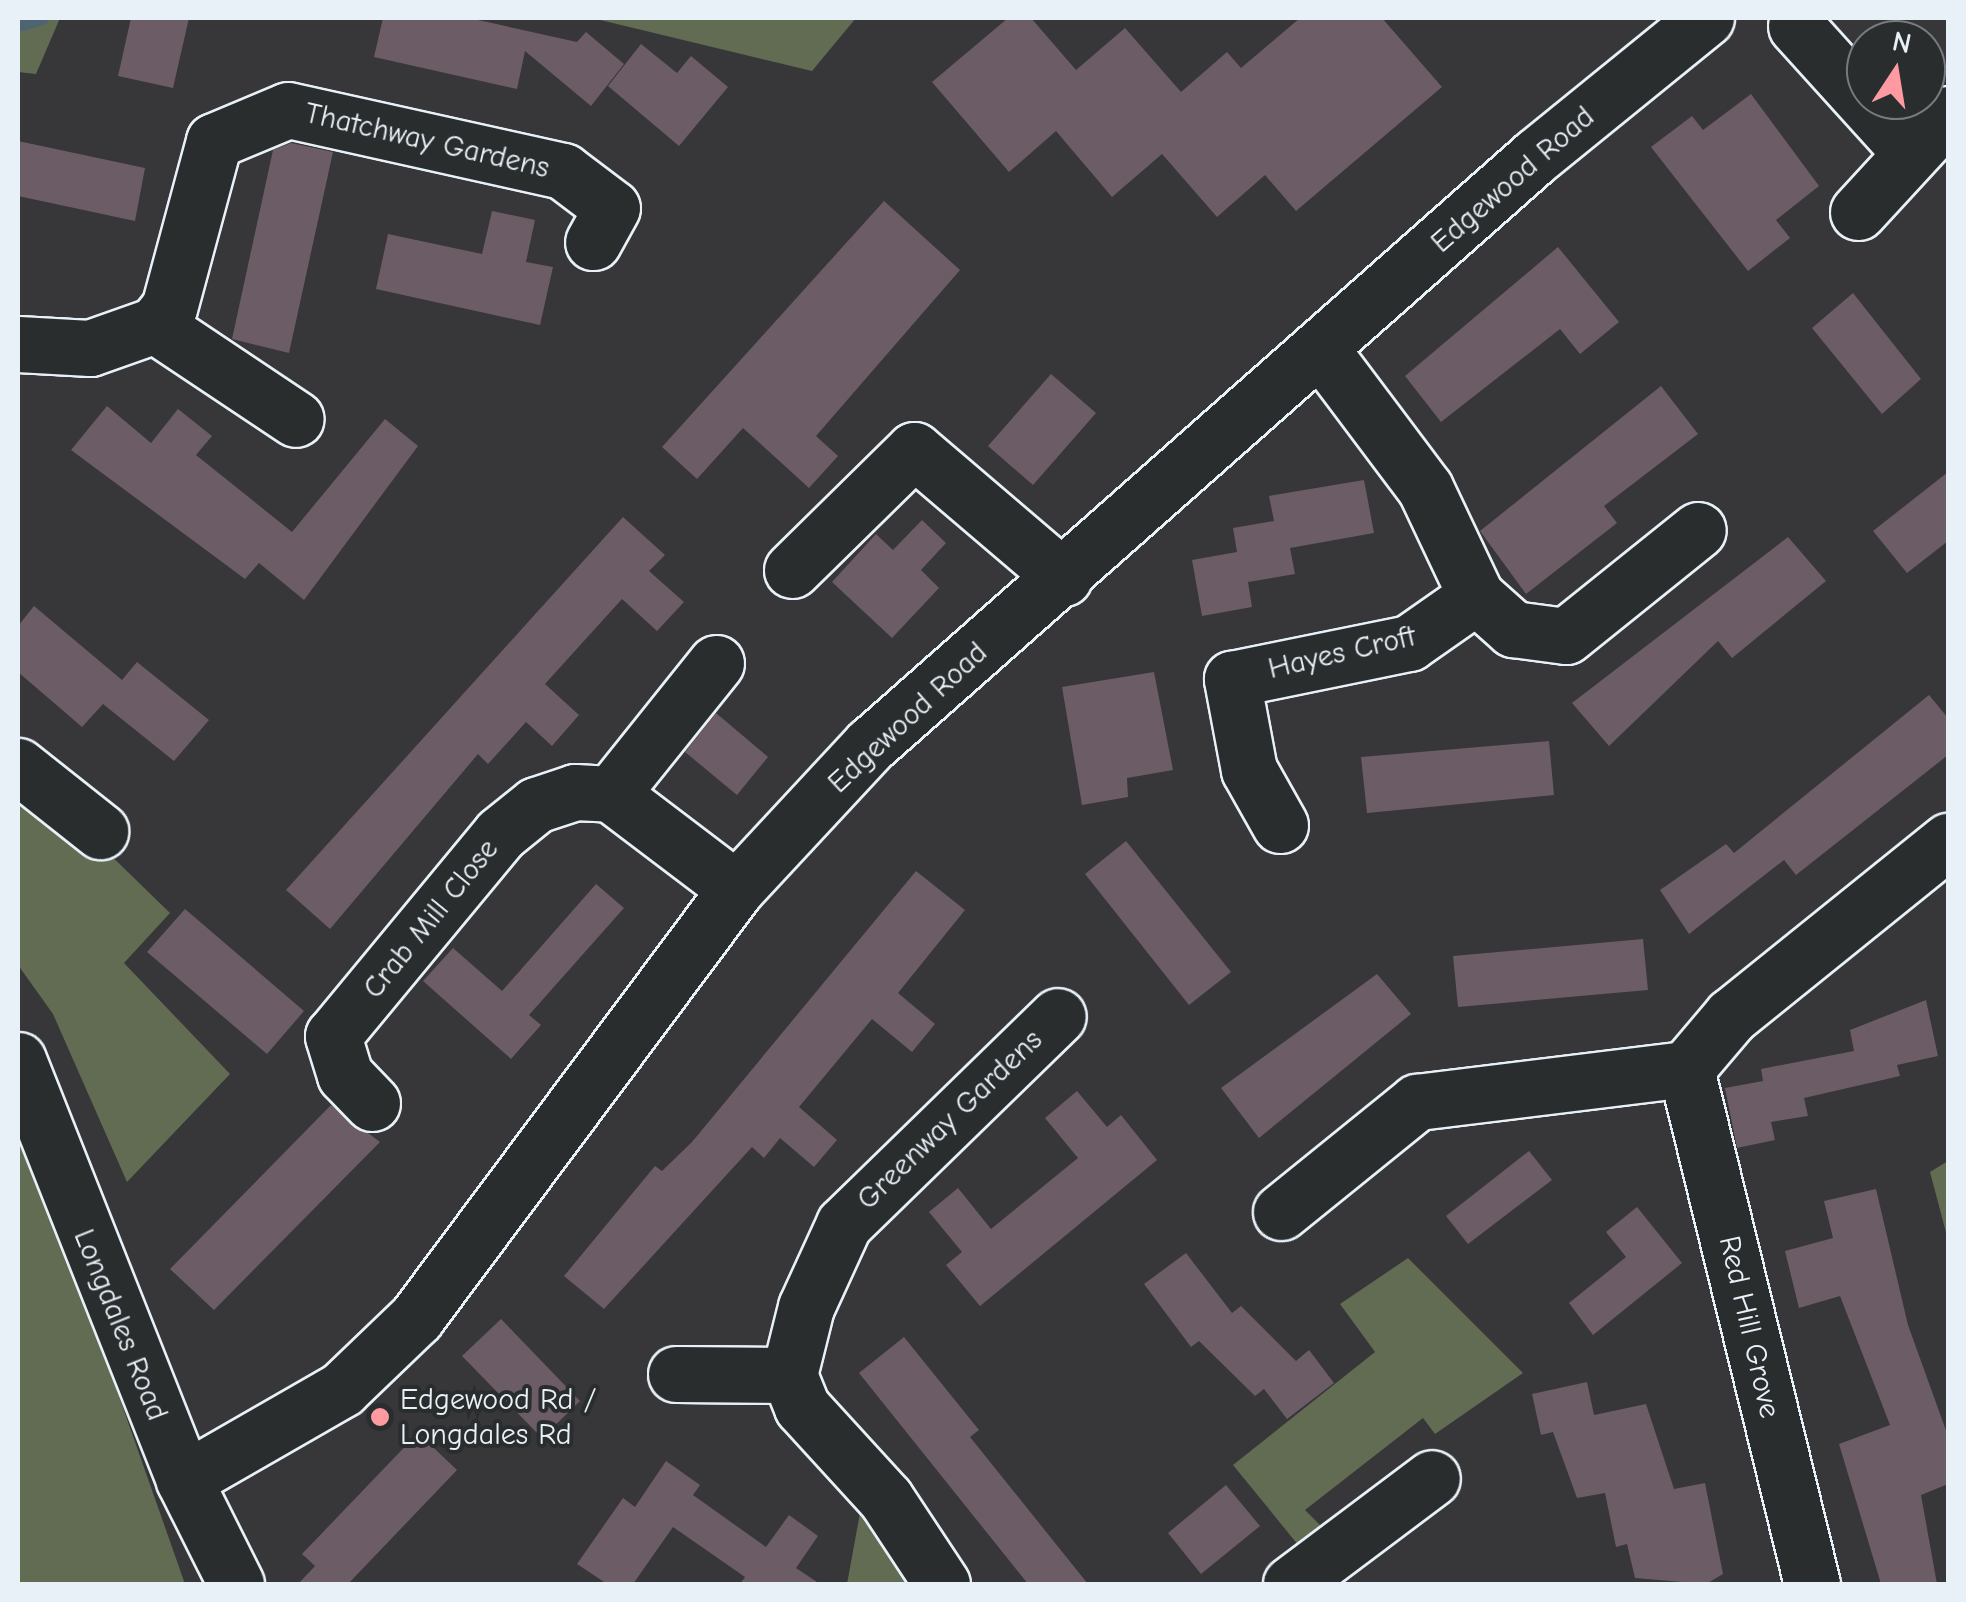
<!DOCTYPE html>
<style>
body{margin:0}
#map{position:relative;width:1966px;height:1602px;overflow:hidden;background:#373639;font-family:"Comic Neue",sans-serif}
div>[style]{position:absolute}
.green>*{inset:0;background:#616c53}
.stream>*{height:14px;margin:-7px;padding:0 7px;transform-origin:7px;border-radius:7px;background:#4f6473}
.building>*{inset:0;background:#6c5c65}
.roads{filter:drop-shadow(2px 0 #e8f1f8) drop-shadow(-2px 0 #e8f1f8) drop-shadow(0 2px #e8f1f8) drop-shadow(0 -2px #e8f1f8)}
.minor>*{height:55px;margin:-27.5px;padding:0 27.5px;transform-origin:27.5px;border-radius:27.5px;background:#2a2d2e}
.tertiary>*{height:55px;margin:-27.5px;padding:0 27.5px;transform-origin:27.5px;border-radius:27.5px;background:#2a2d2e}
.dots>*{width:28px;height:28px;translate:-50% -50%;box-sizing:border-box;border:5px solid #2a2d2e;border-radius:50%}
span{translate:-50% -50%;white-space:nowrap;text-align:center;line-height:1.15;-webkit-text-stroke:8px #2a2d2e;paint-order:stroke}
.street-label{font-size:30px;color:#e8f1f8}
.poi-label{font-size:30px;color:#e8f1f8}
.left{translate:0 -50%;text-align:left}
.frame{position:absolute;inset:0;border:20px solid #e8f1f8;pointer-events:none}
.north{position:absolute;left:1846px;top:20px;width:100px;height:100px;box-sizing:border-box;background:#2a2d2e;border:2px solid #767b7f;border-radius:50%;rotate:12deg;font-size:28px;font-weight:700;line-height:40px;text-align:center;color:#e8f1f8}
.north::after{content:'';display:block;margin:auto;width:35px;height:45px;background:#ff9aa2;clip-path:polygon(50% 0,100% 100%,50% 72%,0 100%)}
</style>
<div id="map">
<div class="green">
<div style="clip-path:polygon(18px 18px,60px 18px,36px 74px,18px 72px)"></div>
<div style="clip-path:polygon(592px 18px,856px 18px,812px 71px)"></div>
<div style="clip-path:polygon(18px 787px,97px 842px,170px 913px,124px 963px,230px 1074px,127px 1182px,53px 1014px,18px 965px)"></div>
<div style="clip-path:polygon(18px 1103px,58px 1223px,185px 1584px,18px 1584px)"></div>
<div style="clip-path:polygon(1948px 1161px,1948px 1240px,1930px 1172px)"></div>
<div style="clip-path:polygon(1408px 1258px,1523px 1373px,1435px 1434px,1423px 1418px,1305px 1510px,1324px 1529px,1299px 1546px,1233px 1465px,1375px 1352px,1340px 1304px)"></div>
<div style="clip-path:polygon(862px 1502px,909px 1571px,906px 1584px,847px 1584px)"></div>
</div>
<div class="stream">
<div style="left:18px;top:25px;width:25px;rotate:-16deg"></div>
</div>
<div class="building">
<div style="clip-path:polygon(131px 18px,189px 18px,173px 88px,118px 76px)"></div>
<div style="clip-path:polygon(383px 18px,469px 18px,577px 42px,586px 32px,624px 64px,591px 106px,525px 51px,517px 89px,374px 57px)"></div>
<div style="clip-path:polygon(1008px 18px,1031px 18px,1076px 70px,1125px 28px,1181px 92px,1227px 52px,1241px 68px,1300px 18px,1382px 18px,1442px 87px,1296px 211px,1265px 175px,1217px 217px,1162px 154px,1112px 197px,1056px 131px,1009px 172px,932px 82px)"></div>
<div style="clip-path:polygon(641px 44px,677px 73px,691px 56px,728px 87px,679px 146px,608px 86px)"></div>
<div style="clip-path:polygon(1751px 94px,1819px 186px,1776px 220px,1790px 238px,1748px 271px,1651px 147px,1692px 116px,1703px 130px)"></div>
<div style="clip-path:polygon(18px 141px,145px 168px,135px 221px,18px 196px)"></div>
<div style="clip-path:polygon(291px 143px,333px 152px,289px 353px,232px 339px,273px 150px)"></div>
<div style="clip-path:polygon(884px 201px,960px 270px,816px 436px,838px 456px,809px 488px,743px 428px,697px 479px,662px 447px)"></div>
<div style="clip-path:polygon(492px 211px,535px 220px,526px 262px,553px 267px,540px 325px,376px 289px,388px 234px,482px 254px)"></div>
<div style="clip-path:polygon(1558px 247px,1619px 322px,1580px 354px,1560px 329px,1441px 422px,1405px 376px)"></div>
<div style="clip-path:polygon(1853px 293px,1921px 379px,1882px 414px,1812px 328px)"></div>
<div style="clip-path:polygon(1051px 374px,1096px 413px,1033px 485px,988px 446px)"></div>
<div style="clip-path:polygon(1661px 386px,1698px 434px,1604px 506px,1617px 523px,1526px 594px,1480px 531px)"></div>
<div style="clip-path:polygon(107px 406px,151px 443px,178px 409px,212px 436px,196px 455px,292px 532px,385px 419px,418px 446px,304px 600px,259px 563px,245px 579px,71px 450px)"></div>
<div style="clip-path:polygon(1948px 472px,1948px 541px,1907px 573px,1873px 531px)"></div>
<div style="clip-path:polygon(1364px 480px,1374px 533px,1290px 548px,1295px 574px,1248px 582px,1252px 607px,1202px 616px,1192px 560px,1237px 552px,1233px 528px,1274px 521px,1269px 496px)"></div>
<div style="clip-path:polygon(623px 517px,665px 555px,649px 571px,684px 602px,657px 631px,622px 599px,545px 684px,579px 715px,552px 746px,526px 722px,488px 764px,478px 754px,330px 929px,286px 890px)"></div>
<div style="clip-path:polygon(922px 520px,946px 543px,921px 570px,939px 588px,892px 638px,832px 582px,876px 534px,893px 550px)"></div>
<div style="clip-path:polygon(1788px 537px,1826px 581px,1732px 658px,1718px 641px,1609px 746px,1572px 703px)"></div>
<div style="clip-path:polygon(34px 606px,122px 680px,137px 662px,209px 720px,174px 761px,103px 704px,82px 727px,18px 672px,18px 626px)"></div>
<div style="clip-path:polygon(1154px 672px,1173px 770px,1127px 778px,1128px 797px,1082px 805px,1062px 687px)"></div>
<div style="clip-path:polygon(1929px 695px,1948px 718px,1948px 755px,1796px 875px,1784px 860px,1689px 934px,1660px 890px,1726px 844px,1734px 853px)"></div>
<div style="clip-path:polygon(716px 713px,768px 757px,737px 795px,685px 752px)"></div>
<div style="clip-path:polygon(1549px 741px,1554px 795px,1367px 813px,1361px 757px)"></div>
<div style="clip-path:polygon(1126px 841px,1231px 972px,1189px 1005px,1085px 874px)"></div>
<div style="clip-path:polygon(916px 871px,965px 910px,898px 993px,935px 1024px,912px 1052px,872px 1019px,799px 1107px,837px 1140px,814px 1167px,780px 1138px,764px 1158px,752px 1147px,604px 1309px,564px 1276px,655px 1166px,662px 1171px,692px 1142px)"></div>
<div style="clip-path:polygon(596px 884px,624px 908px,529px 1015px,541px 1025px,511px 1059px,423px 981px,453px 948px,502px 991px)"></div>
<div style="clip-path:polygon(185px 909px,304px 1011px,267px 1054px,147px 952px)"></div>
<div style="clip-path:polygon(1643px 939px,1648px 990px,1458px 1007px,1453px 956px)"></div>
<div style="clip-path:polygon(1377px 974px,1411px 1014px,1259px 1138px,1221px 1088px)"></div>
<div style="clip-path:polygon(1926px 1000px,1938px 1056px,1897px 1065px,1900px 1076px,1804px 1098px,1808px 1116px,1771px 1122px,1775px 1140px,1737px 1148px,1725px 1088px,1763px 1081px,1761px 1069px,1854px 1051px,1850px 1030px)"></div>
<div style="clip-path:polygon(1077px 1091px,1107px 1127px,1121px 1115px,1157px 1160px,980px 1306px,946px 1265px,962px 1252px,929px 1212px,958px 1188px,991px 1229px,1078px 1158px,1045px 1118px)"></div>
<div style="clip-path:polygon(331px 1105px,380px 1142px,214px 1310px,170px 1269px)"></div>
<div style="clip-path:polygon(1529px 1151px,1552px 1180px,1468px 1244px,1446px 1216px)"></div>
<div style="clip-path:polygon(1876px 1189px,1908px 1325px,1948px 1436px,1948px 1484px,1921px 1495px,1937px 1584px,1881px 1584px,1839px 1444px,1890px 1425px,1840px 1296px,1799px 1308px,1785px 1251px,1833px 1238px,1824px 1201px)"></div>
<div style="clip-path:polygon(1637px 1207px,1682px 1263px,1593px 1335px,1569px 1303px,1626px 1257px,1606px 1232px)"></div>
<div style="clip-path:polygon(1186px 1253px,1232px 1313px,1241px 1306px,1296px 1361px,1309px 1350px,1334px 1383px,1287px 1419px,1264px 1389px,1255px 1396px,1199px 1341px,1191px 1347px,1144px 1284px)"></div>
<div style="clip-path:polygon(501px 1319px,580px 1401px,542px 1438px,462px 1356px)"></div>
<div style="clip-path:polygon(904px 1337px,979px 1430px,970px 1437px,1088px 1584px,1028px 1584px,859px 1373px)"></div>
<div style="clip-path:polygon(1587px 1382px,1594px 1415px,1646px 1404px,1674px 1489px,1705px 1483px,1723px 1574px,1706px 1584px,1635px 1578px,1627px 1544px,1616px 1547px,1605px 1493px,1577px 1498px,1553px 1432px,1541px 1435px,1532px 1394px)"></div>
<div style="clip-path:polygon(418px 1433px,457px 1470px,348px 1584px,298px 1584px,315px 1566px,302px 1554px)"></div>
<div style="clip-path:polygon(666px 1461px,700px 1485px,693px 1495px,766px 1547px,789px 1515px,818px 1536px,796px 1568px,820px 1584px,740px 1584px,745px 1577px,673px 1527px,633px 1584px,607px 1584px,577px 1564px,623px 1498px,635px 1507px)"></div>
<div style="clip-path:polygon(1226px 1485px,1260px 1526px,1201px 1574px,1168px 1533px)"></div>
</div>
<div class="roads">
<div class="minor">
<div style="left:1796px;top:26px;width:166px;rotate:47.9deg"></div>
<div style="left:1858px;top:212px;width:133px;rotate:-47.4deg"></div>
<div style="left:155px;top:325px;width:22px;rotate:-51deg"></div>
<div style="left:169px;top:308px;width:173px;rotate:-74.9deg"></div>
<div style="left:214px;top:141px;width:80px;rotate:-22.7deg"></div>
<div style="left:288px;top:110px;width:282px;rotate:12.5deg"></div>
<div style="left:563px;top:171px;width:61px;rotate:37.1deg"></div>
<div style="left:612px;top:208px;width:39px;rotate:119deg"></div>
<div style="left:18px;top:344px;width:72px;rotate:3.2deg"></div>
<div style="left:90px;top:348px;width:69px;rotate:-19.5deg"></div>
<div style="left:155px;top:325px;width:169px;rotate:33.7deg"></div>
<div style="left:1322px;top:351px;width:171px;rotate:53.1deg"></div>
<div style="left:1425px;top:488px;width:119px;rotate:64.7deg"></div>
<div style="left:1476px;top:596px;width:50px;rotate:41.7deg"></div>
<div style="left:1513px;top:629px;width:53px;rotate:7.5deg"></div>
<div style="left:1566px;top:636px;width:169px;rotate:-38.8deg"></div>
<div style="left:792px;top:570px;width:171px;rotate:-44.5deg"></div>
<div style="left:914px;top:450px;width:197px;rotate:40.5deg"></div>
<div style="left:716px;top:663px;width:168px;rotate:128.7deg"></div>
<div style="left:611px;top:794px;width:157px;rotate:37.2deg"></div>
<div style="left:18px;top:766px;width:105px;rotate:38.4deg"></div>
<div style="left:1280px;top:825px;width:63px;rotate:-119.4deg"></div>
<div style="left:1249px;top:770px;width:93px;rotate:-100.6deg"></div>
<div style="left:1232px;top:679px;width:181px;rotate:-11.5deg"></div>
<div style="left:1409px;top:643px;width:82px;rotate:-35deg"></div>
<div style="left:1686px;top:1069px;width:70px;rotate:-49.7deg"></div>
<div style="left:1731px;top:1016px;width:279px;rotate:-38.9deg"></div>
<div style="left:372px;top:1103px;width:39px;rotate:-134deg"></div>
<div style="left:345px;top:1075px;width:41px;rotate:-107.1deg"></div>
<div style="left:333px;top:1036px;width:262px;rotate:-50.4deg"></div>
<div style="left:500px;top:834px;width:46px;rotate:-38.9deg"></div>
<div style="left:536px;top:805px;width:41px;rotate:-18.4deg"></div>
<div style="left:575px;top:792px;width:36px;rotate:3deg"></div>
<div style="left:1281px;top:1212px;width:175px;rotate:-39deg"></div>
<div style="left:1417px;top:1102px;width:271px;rotate:-7deg"></div>
<div style="left:1686px;top:1069px;width:530px;rotate:76.25deg"></div>
<div style="left:676px;top:1374px;width:113px;rotate:0.5deg"></div>
<div style="left:184px;top:1480px;width:182px;rotate:-29.9deg"></div>
<div style="left:342px;top:1389px;width:103px;rotate:-43.8deg"></div>
<div style="left:416px;top:1318px;width:535px;rotate:-53.28deg"></div>
<div style="left:736px;top:889px;width:197px;rotate:-47.1deg"></div>
<div style="left:870px;top:745px;width:889px;rotate:-41.49deg"></div>
<div style="left:1536px;top:156px;width:219px;rotate:-39.1deg"></div>
<div style="left:942px;top:1584px;width:102px;rotate:-123.4deg"></div>
<div style="left:886px;top:1499px;width:125px;rotate:-132.4deg"></div>
<div style="left:802px;top:1407px;width:35px;rotate:-112deg"></div>
<div style="left:789px;top:1375px;width:70px;rotate:-76deg"></div>
<div style="left:806px;top:1307px;width:91px;rotate:-65.4deg"></div>
<div style="left:844px;top:1224px;width:298px;rotate:-44.2deg"></div>
<div style="left:1291px;top:1584px;width:176px;rotate:-36.9deg"></div>
</div>
<div class="tertiary">
<div style="left:18px;top:1060px;width:452px;rotate:68.4deg"></div>
<div style="left:184px;top:1480px;width:116px;rotate:63.4deg"></div>
</div>
</div>
<div class="dots">
<div style="left:380px;top:1417px;background:#ff9aa2"></div>
</div>
<div class="street-label">
<span style="left:427px;top:141px;rotate:13deg">Thatchway Gardens</span>
<span style="left:1513px;top:180px;rotate:-41deg">Edgewood Road</span>
<span style="left:1342px;top:653px;rotate:-13deg">Hayes Croft</span>
<span style="left:908px;top:718px;rotate:-43deg">Edgewood Road</span>
<span style="left:431px;top:919px;rotate:-51deg">Crab Mill Close</span>
<span style="left:950px;top:1120px;rotate:-44deg">Greenway Gardens</span>
<span style="left:120px;top:1325px;rotate:68deg">Longdales Road</span>
<span style="left:1749px;top:1327px;rotate:77deg">Red Hill Grove</span>
</div>
<div class="poi-label">
<span class="left" style="left:400px;top:1417px">Edgewood Rd /<br>Longdales Rd</span>
</div>
<div class="frame"></div>
<div class="north">N</div>
</div>
